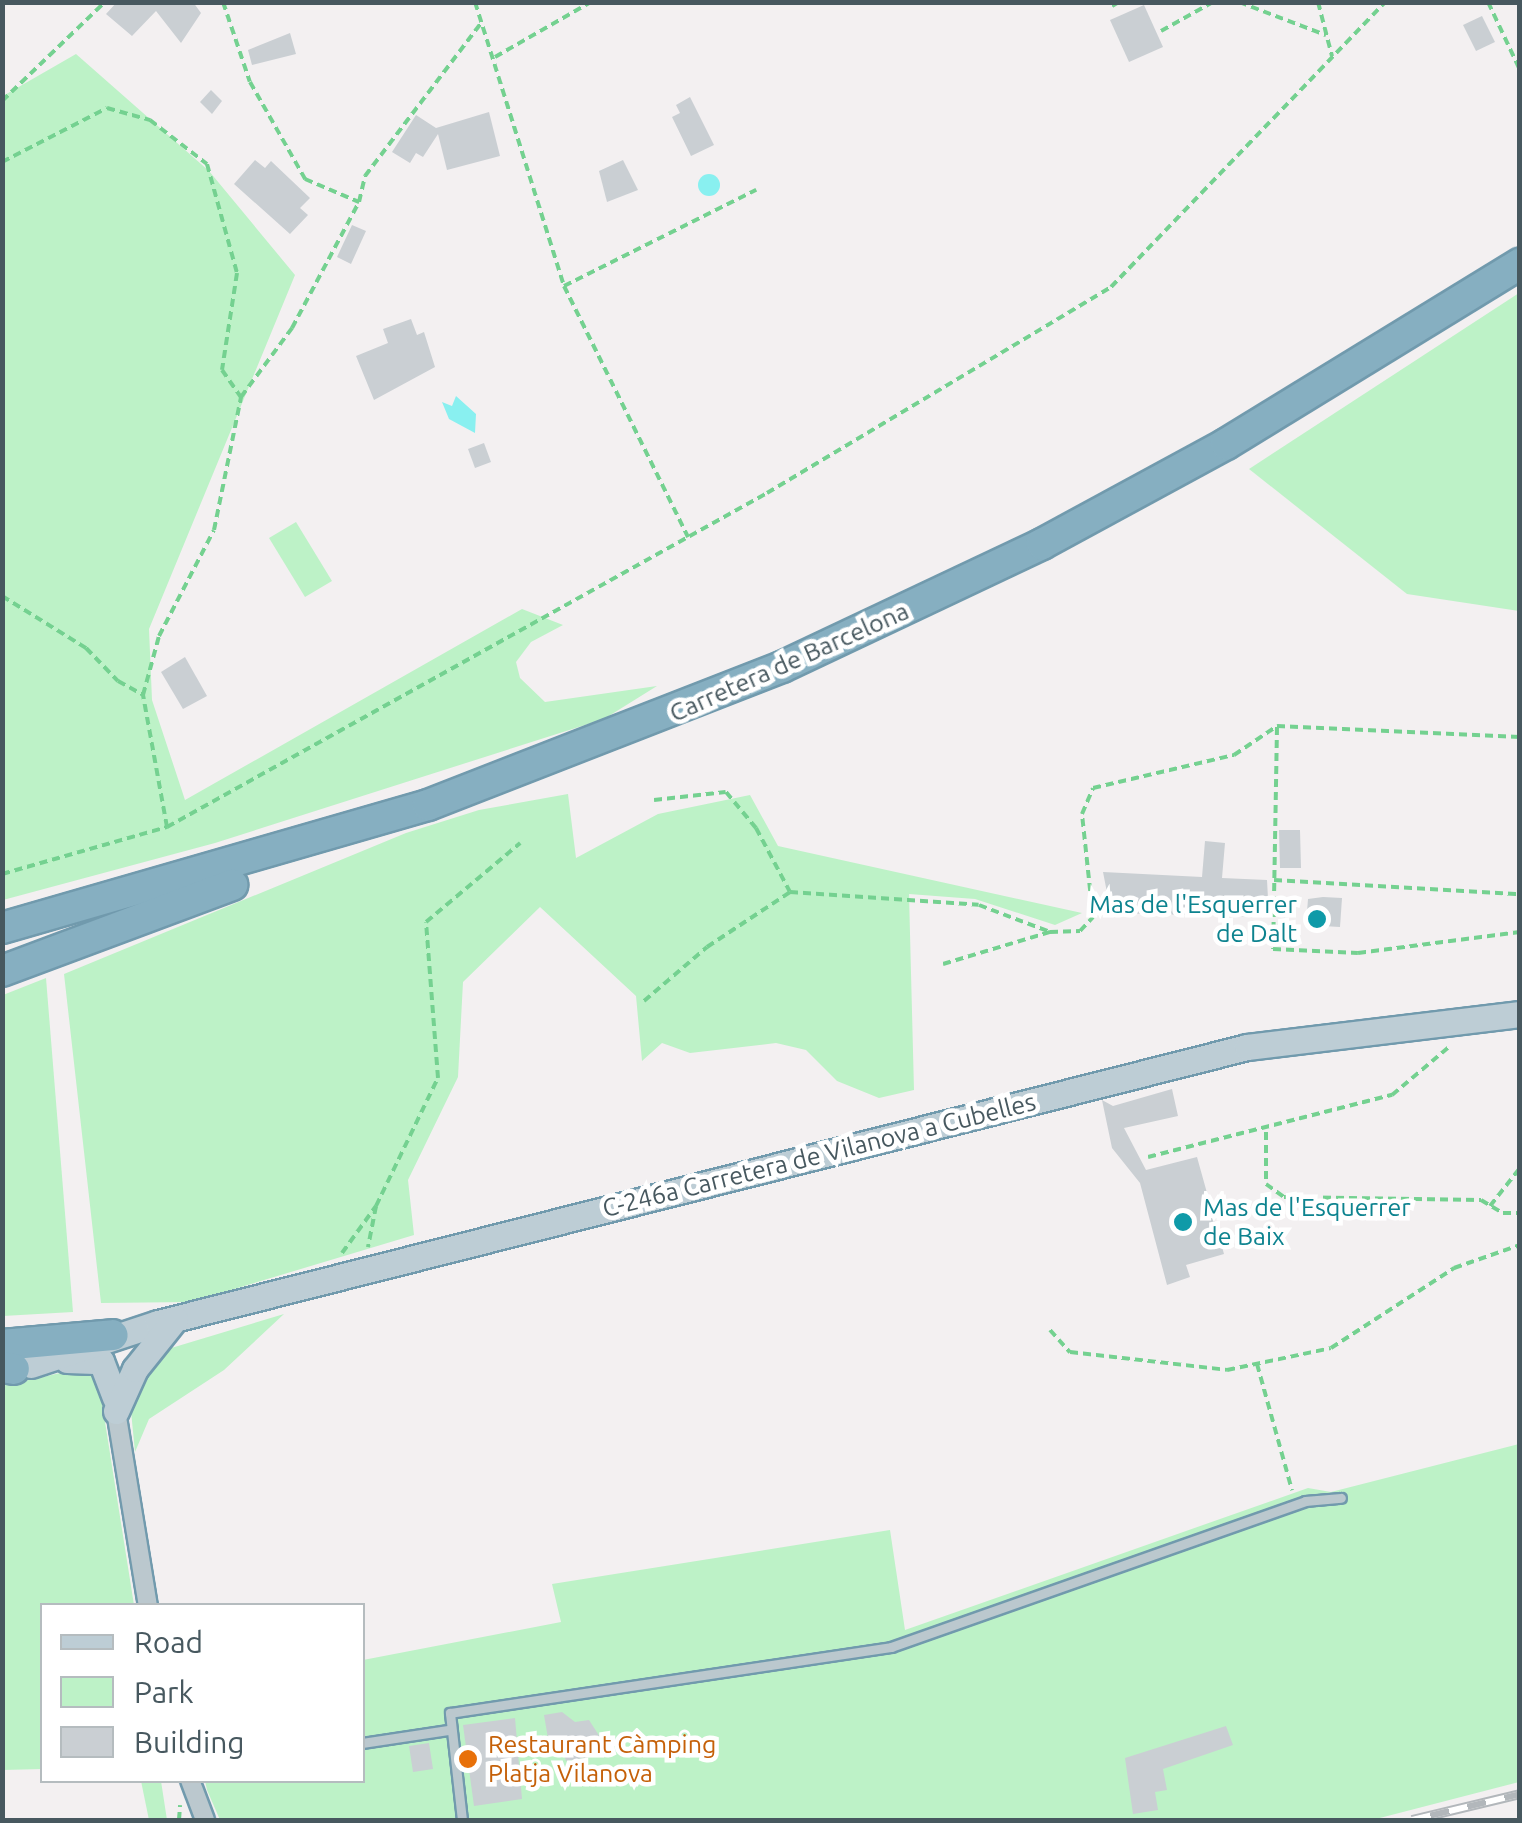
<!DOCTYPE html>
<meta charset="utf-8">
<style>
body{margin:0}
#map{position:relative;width:1522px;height:1823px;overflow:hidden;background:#f3f0f1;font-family:Ubuntu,sans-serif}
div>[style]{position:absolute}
.green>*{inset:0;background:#bdf2c7}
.water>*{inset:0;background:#89f0f0}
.round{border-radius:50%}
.building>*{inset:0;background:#cacfd3}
.path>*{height:4px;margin-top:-2px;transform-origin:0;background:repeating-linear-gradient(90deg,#74d190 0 8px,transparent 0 13px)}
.roads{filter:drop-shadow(2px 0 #719aad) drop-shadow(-2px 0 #719aad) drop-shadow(0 2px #719aad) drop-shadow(0 -2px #719aad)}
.lane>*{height:9px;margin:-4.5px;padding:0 4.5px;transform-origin:4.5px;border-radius:4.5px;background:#bbc8ce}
.street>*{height:18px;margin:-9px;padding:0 9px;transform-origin:9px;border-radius:9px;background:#bbc8ce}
.secondary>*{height:25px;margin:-12.5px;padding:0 12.5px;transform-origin:12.5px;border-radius:12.5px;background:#bdcdd5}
.highway>*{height:30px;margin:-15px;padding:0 15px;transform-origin:15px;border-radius:15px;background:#86afc1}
.rail>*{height:10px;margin-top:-5px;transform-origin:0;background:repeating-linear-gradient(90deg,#fff 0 19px,#b2b7bb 0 38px);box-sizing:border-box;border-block:2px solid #b2b7bb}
.dots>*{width:28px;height:28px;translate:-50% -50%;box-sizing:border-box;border:5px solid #fff;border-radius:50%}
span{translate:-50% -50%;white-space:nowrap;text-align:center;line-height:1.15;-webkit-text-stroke:9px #fff;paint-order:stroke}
.street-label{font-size:25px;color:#47585f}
.culture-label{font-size:25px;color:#0d838f}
.right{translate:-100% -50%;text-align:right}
.left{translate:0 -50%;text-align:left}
.food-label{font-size:25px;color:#c56008}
.frame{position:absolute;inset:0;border:5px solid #47585f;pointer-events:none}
.legend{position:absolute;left:40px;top:1603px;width:325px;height:180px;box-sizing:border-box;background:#fff;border:2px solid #b5bcbf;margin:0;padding:12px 18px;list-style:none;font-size:30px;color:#47585f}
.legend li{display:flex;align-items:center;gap:20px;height:50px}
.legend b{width:50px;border:2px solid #b5bcbf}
</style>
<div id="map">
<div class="green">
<div style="clip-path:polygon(76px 54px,209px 171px,295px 275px,149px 629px,152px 700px,185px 800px,522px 609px,563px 625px,531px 642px,516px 662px,520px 678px,545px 702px,657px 686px,604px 719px,215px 843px,3px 900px,3px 96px)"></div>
<div style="clip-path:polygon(1519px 293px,1519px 611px,1407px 594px,1249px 469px)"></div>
<div style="clip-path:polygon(296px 522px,332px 581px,305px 597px,269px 538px)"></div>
<div style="clip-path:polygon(568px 794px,576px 858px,658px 814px,750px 795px,778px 846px,1082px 913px,1055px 925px,975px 899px,909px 894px,914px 1090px,879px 1098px,837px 1081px,806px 1050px,776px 1043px,690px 1053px,662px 1043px,642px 1061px,636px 996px,540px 907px,463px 982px,458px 1077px,408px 1180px,414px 1235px,191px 1302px,101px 1303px,64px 974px,406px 833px,479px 810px)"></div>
<div style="clip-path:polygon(46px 978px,73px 1312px,3px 1316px,3px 995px)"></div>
<div style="clip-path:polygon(284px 1314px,224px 1370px,149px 1419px,135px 1452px,130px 1401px,158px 1352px)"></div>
<div style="clip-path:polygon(96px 1365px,134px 1605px,42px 1606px,42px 1769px,3px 1770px,2px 1386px)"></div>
<div style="clip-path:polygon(1519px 1444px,1519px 1782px,1372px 1820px,220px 1820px,207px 1790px,205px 1781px,362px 1780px,363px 1660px,561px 1622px,552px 1584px,890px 1530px,905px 1630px,1308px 1488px,1331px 1492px)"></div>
<div style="clip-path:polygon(141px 1781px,161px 1781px,167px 1820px,149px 1820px)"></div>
</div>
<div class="water">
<div class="round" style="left:698px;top:174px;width:22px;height:22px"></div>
<div style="clip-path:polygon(456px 396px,476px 414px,475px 433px,449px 419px,442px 402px,452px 406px)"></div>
</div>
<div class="building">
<div style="clip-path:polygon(117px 2px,193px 2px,201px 13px,181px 43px,156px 11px,132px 36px,106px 14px)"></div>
<div style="clip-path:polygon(1144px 5px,1163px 47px,1129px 62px,1110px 20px)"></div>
<div style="clip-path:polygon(1482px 16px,1495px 42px,1476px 51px,1463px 25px)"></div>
<div style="clip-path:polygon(290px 33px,296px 54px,252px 65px,248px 50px)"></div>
<div style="clip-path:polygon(211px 90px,222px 101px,212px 114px,200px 102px)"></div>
<div style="clip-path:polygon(690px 97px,714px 145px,691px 156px,672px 117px,680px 113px,676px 105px)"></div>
<div style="clip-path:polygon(489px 112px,500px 156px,447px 170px,438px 134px,423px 157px,416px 153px,410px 163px,392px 152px,416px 115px,436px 128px)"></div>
<div style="clip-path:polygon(255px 160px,265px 168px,271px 161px,310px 198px,300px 208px,308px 215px,290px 234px,234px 184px)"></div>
<div style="clip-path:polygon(623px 160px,638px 190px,607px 202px,599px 171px)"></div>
<div style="clip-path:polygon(352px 225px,366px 231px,351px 264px,337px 257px)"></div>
<div style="clip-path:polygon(411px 319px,417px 335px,424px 332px,435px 367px,374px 400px,356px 356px,388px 343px,383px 329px)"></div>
<div style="clip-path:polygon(484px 443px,491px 462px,475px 468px,468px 449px)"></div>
<div style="clip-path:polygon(185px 657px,207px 696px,183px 709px,161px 672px)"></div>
<div style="clip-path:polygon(1279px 830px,1300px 830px,1301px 868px,1280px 868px)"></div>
<div style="clip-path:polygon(1205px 841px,1225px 843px,1222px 878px,1267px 880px,1269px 917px,1111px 913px,1103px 872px,1202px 877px)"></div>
<div style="clip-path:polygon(1323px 897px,1342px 898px,1340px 927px,1306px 925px,1308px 899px)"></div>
<div style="clip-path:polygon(1172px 1089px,1178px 1116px,1124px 1128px,1146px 1170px,1197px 1157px,1224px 1254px,1186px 1265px,1190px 1277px,1167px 1285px,1140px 1183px,1112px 1148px,1102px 1100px,1113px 1106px)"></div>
<div style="clip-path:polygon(562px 1712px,575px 1722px,589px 1720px,600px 1737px,610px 1735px,613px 1753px,566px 1761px,564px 1754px,551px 1756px,544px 1715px)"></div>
<div style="clip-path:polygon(515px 1718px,522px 1799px,474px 1806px,463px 1725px)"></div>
<div style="clip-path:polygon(1226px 1726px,1233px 1745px,1163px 1769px,1167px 1790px,1155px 1792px,1158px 1810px,1133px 1814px,1125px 1758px)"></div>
<div style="clip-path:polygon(429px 1743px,433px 1769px,413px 1772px,409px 1746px)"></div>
</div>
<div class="path">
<div style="left:223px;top:2px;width:84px;rotate:71.4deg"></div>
<div style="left:250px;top:82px;width:112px;rotate:60.4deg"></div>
<div style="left:305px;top:179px;width:59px;rotate:23.1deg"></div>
<div style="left:475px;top:2px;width:298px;rotate:72.6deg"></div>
<div style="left:564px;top:286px;width:280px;rotate:63.7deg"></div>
<div style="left:1239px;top:2px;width:93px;rotate:20.8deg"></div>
<div style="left:1318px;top:2px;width:56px;rotate:75.5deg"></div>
<div style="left:1488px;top:2px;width:75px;rotate:64.8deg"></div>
<div style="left:1112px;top:6px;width:8px;rotate:-30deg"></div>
<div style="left:1161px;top:31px;width:60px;rotate:-29.1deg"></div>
<div style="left:495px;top:57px;width:111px;rotate:-29.8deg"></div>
<div style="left:2px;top:101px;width:143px;rotate:-43.9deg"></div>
<div style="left:2px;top:162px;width:118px;rotate:-27.2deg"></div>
<div style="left:107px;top:108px;width:45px;rotate:15.6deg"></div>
<div style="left:150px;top:120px;width:72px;rotate:37.7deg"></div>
<div style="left:207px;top:164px;width:113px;rotate:74.6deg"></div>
<div style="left:237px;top:273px;width:98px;rotate:98.8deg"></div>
<div style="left:222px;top:370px;width:33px;rotate:55deg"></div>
<div style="left:564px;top:286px;width:215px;rotate:-26.6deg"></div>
<div style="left:2px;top:596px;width:99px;rotate:31.8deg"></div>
<div style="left:86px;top:648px;width:46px;rotate:45.9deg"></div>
<div style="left:118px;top:681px;width:29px;rotate:29deg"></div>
<div style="left:1277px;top:727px;width:222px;rotate:91deg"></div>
<div style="left:1273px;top:949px;width:85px;rotate:2.7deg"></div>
<div style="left:1358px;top:953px;width:163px;rotate:-7.4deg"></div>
<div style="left:654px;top:800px;width:72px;rotate:-6.3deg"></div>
<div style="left:726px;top:792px;width:47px;rotate:50.2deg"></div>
<div style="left:756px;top:828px;width:72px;rotate:62deg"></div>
<div style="left:167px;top:827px;width:134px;rotate:-100.3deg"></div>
<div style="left:143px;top:695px;width:61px;rotate:-74.8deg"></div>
<div style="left:159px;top:636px;width:119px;rotate:-62.6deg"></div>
<div style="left:214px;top:530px;width:136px;rotate:-78.5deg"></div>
<div style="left:241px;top:397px;width:86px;rotate:-53.5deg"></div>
<div style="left:292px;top:328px;width:143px;rotate:-62deg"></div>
<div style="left:359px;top:202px;width:27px;rotate:-77deg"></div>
<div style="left:365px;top:176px;width:193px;rotate:-52.8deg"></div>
<div style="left:2px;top:874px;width:172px;rotate:-15.9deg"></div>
<div style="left:167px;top:827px;width:687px;rotate:-29.1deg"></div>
<div style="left:767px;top:493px;width:401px;rotate:-30.9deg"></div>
<div style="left:1111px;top:287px;width:395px;rotate:-46.1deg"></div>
<div style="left:1274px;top:880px;width:246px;rotate:3.3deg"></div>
<div style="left:943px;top:964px;width:112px;rotate:-16.7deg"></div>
<div style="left:1050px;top:932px;width:30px;rotate:-2deg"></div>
<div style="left:1080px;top:931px;width:19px;rotate:-47deg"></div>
<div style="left:1093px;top:917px;width:104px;rotate:-96.1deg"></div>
<div style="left:1082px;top:814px;width:28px;rotate:-67deg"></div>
<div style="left:1093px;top:788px;width:145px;rotate:-13.2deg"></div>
<div style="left:1234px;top:755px;width:52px;rotate:-34deg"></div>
<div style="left:1277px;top:726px;width:243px;rotate:2.6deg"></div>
<div style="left:644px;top:1001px;width:83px;rotate:-40.6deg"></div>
<div style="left:707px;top:947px;width:100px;rotate:-33.5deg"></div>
<div style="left:790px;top:892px;width:189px;rotate:3.9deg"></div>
<div style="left:979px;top:905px;width:76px;rotate:20.8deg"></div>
<div style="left:1266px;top:1132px;width:52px;rotate:90deg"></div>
<div style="left:1266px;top:1184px;width:22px;rotate:36deg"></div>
<div style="left:1284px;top:1197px;width:197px;rotate:0.9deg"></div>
<div style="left:1481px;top:1200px;width:26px;rotate:31deg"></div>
<div style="left:1503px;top:1213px;width:17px"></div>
<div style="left:1148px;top:1157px;width:252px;rotate:-14.3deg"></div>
<div style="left:1392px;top:1095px;width:76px;rotate:-40.2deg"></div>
<div style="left:376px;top:1206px;width:142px;rotate:-64.2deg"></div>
<div style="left:438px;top:1078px;width:156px;rotate:-94.4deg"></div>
<div style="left:426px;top:922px;width:123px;rotate:-40deg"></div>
<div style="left:1490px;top:1206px;width:48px;rotate:-51.7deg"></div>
<div style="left:342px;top:1253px;width:58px;rotate:-54.1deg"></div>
<div style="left:376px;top:1206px;width:42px;rotate:101deg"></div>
<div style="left:1050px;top:1330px;width:30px;rotate:48deg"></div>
<div style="left:1070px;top:1352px;width:158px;rotate:6.5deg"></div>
<div style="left:1227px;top:1370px;width:106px;rotate:-11.9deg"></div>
<div style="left:1331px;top:1348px;width:147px;rotate:-33deg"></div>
<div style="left:1454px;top:1268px;width:70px;rotate:-19.2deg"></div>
<div style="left:1257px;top:1364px;width:131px;rotate:74.5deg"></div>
<div style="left:179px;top:1820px;width:15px;rotate:-86deg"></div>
</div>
<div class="roads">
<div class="lane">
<div style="left:362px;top:1743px;width:87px;rotate:-8.6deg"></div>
<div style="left:462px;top:1820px;width:108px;rotate:-96.4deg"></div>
<div style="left:450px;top:1713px;width:446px;rotate:-8.5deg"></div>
<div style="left:891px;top:1647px;width:439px;rotate:-19.4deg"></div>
<div style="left:1305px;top:1501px;width:36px;rotate:-5deg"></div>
</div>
<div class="street">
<div style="left:116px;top:1411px;width:198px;rotate:80.7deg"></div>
<div style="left:190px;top:1780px;width:43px;rotate:69.4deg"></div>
</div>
<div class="secondary">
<div style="left:67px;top:1360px;width:34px;rotate:2deg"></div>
<div style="left:101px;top:1361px;width:39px;rotate:69deg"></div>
<div style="left:31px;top:1365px;width:134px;rotate:-18.3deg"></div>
<div style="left:158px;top:1323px;width:1123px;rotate:-14.22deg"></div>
<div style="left:1247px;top:1047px;width:275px;rotate:-6.9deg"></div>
<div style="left:116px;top:1411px;width:46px;rotate:-65.7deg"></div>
<div style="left:135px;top:1369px;width:64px;rotate:-51.3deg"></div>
</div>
<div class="highway">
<div style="left:2px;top:928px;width:443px;rotate:-16.1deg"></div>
<div style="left:428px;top:805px;width:380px;rotate:-21.3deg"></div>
<div style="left:782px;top:667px;width:288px;rotate:-25.3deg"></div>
<div style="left:1042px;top:544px;width:209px;rotate:-28.5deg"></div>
<div style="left:1226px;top:444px;width:345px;rotate:-31.5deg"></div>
<div style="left:2px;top:971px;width:246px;rotate:-20.5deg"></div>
<div style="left:2px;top:1345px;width:111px;rotate:-5.1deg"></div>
<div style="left:2px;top:1367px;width:12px;rotate:9deg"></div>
</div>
</div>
<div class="rail">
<div style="left:1412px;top:1820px;width:111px;rotate:-13.5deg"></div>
</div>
<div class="dots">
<div style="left:1317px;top:919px;background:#0f9aa8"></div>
<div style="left:1183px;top:1222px;background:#0f9aa8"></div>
<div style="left:468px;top:1759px;background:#e8710a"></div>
</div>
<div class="street-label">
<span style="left:789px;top:662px;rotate:-24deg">Carretera de Barcelona</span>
<span style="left:819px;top:1155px;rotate:-14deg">C-246a Carretera de Vilanova a Cubelles</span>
</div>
<div class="culture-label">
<span class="right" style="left:1297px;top:919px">Mas de l'Esquerrer<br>de Dalt</span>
<span class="left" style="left:1203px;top:1222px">Mas de l'Esquerrer<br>de Baix</span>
</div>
<div class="food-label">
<span class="left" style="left:488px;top:1759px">Restaurant Càmping<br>Platja Vilanova</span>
</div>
<div class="frame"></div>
<ul class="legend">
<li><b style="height:12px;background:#bdcdd5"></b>Road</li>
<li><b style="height:28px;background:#bdf2c7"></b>Park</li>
<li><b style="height:28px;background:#cacfd3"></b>Building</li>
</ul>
</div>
